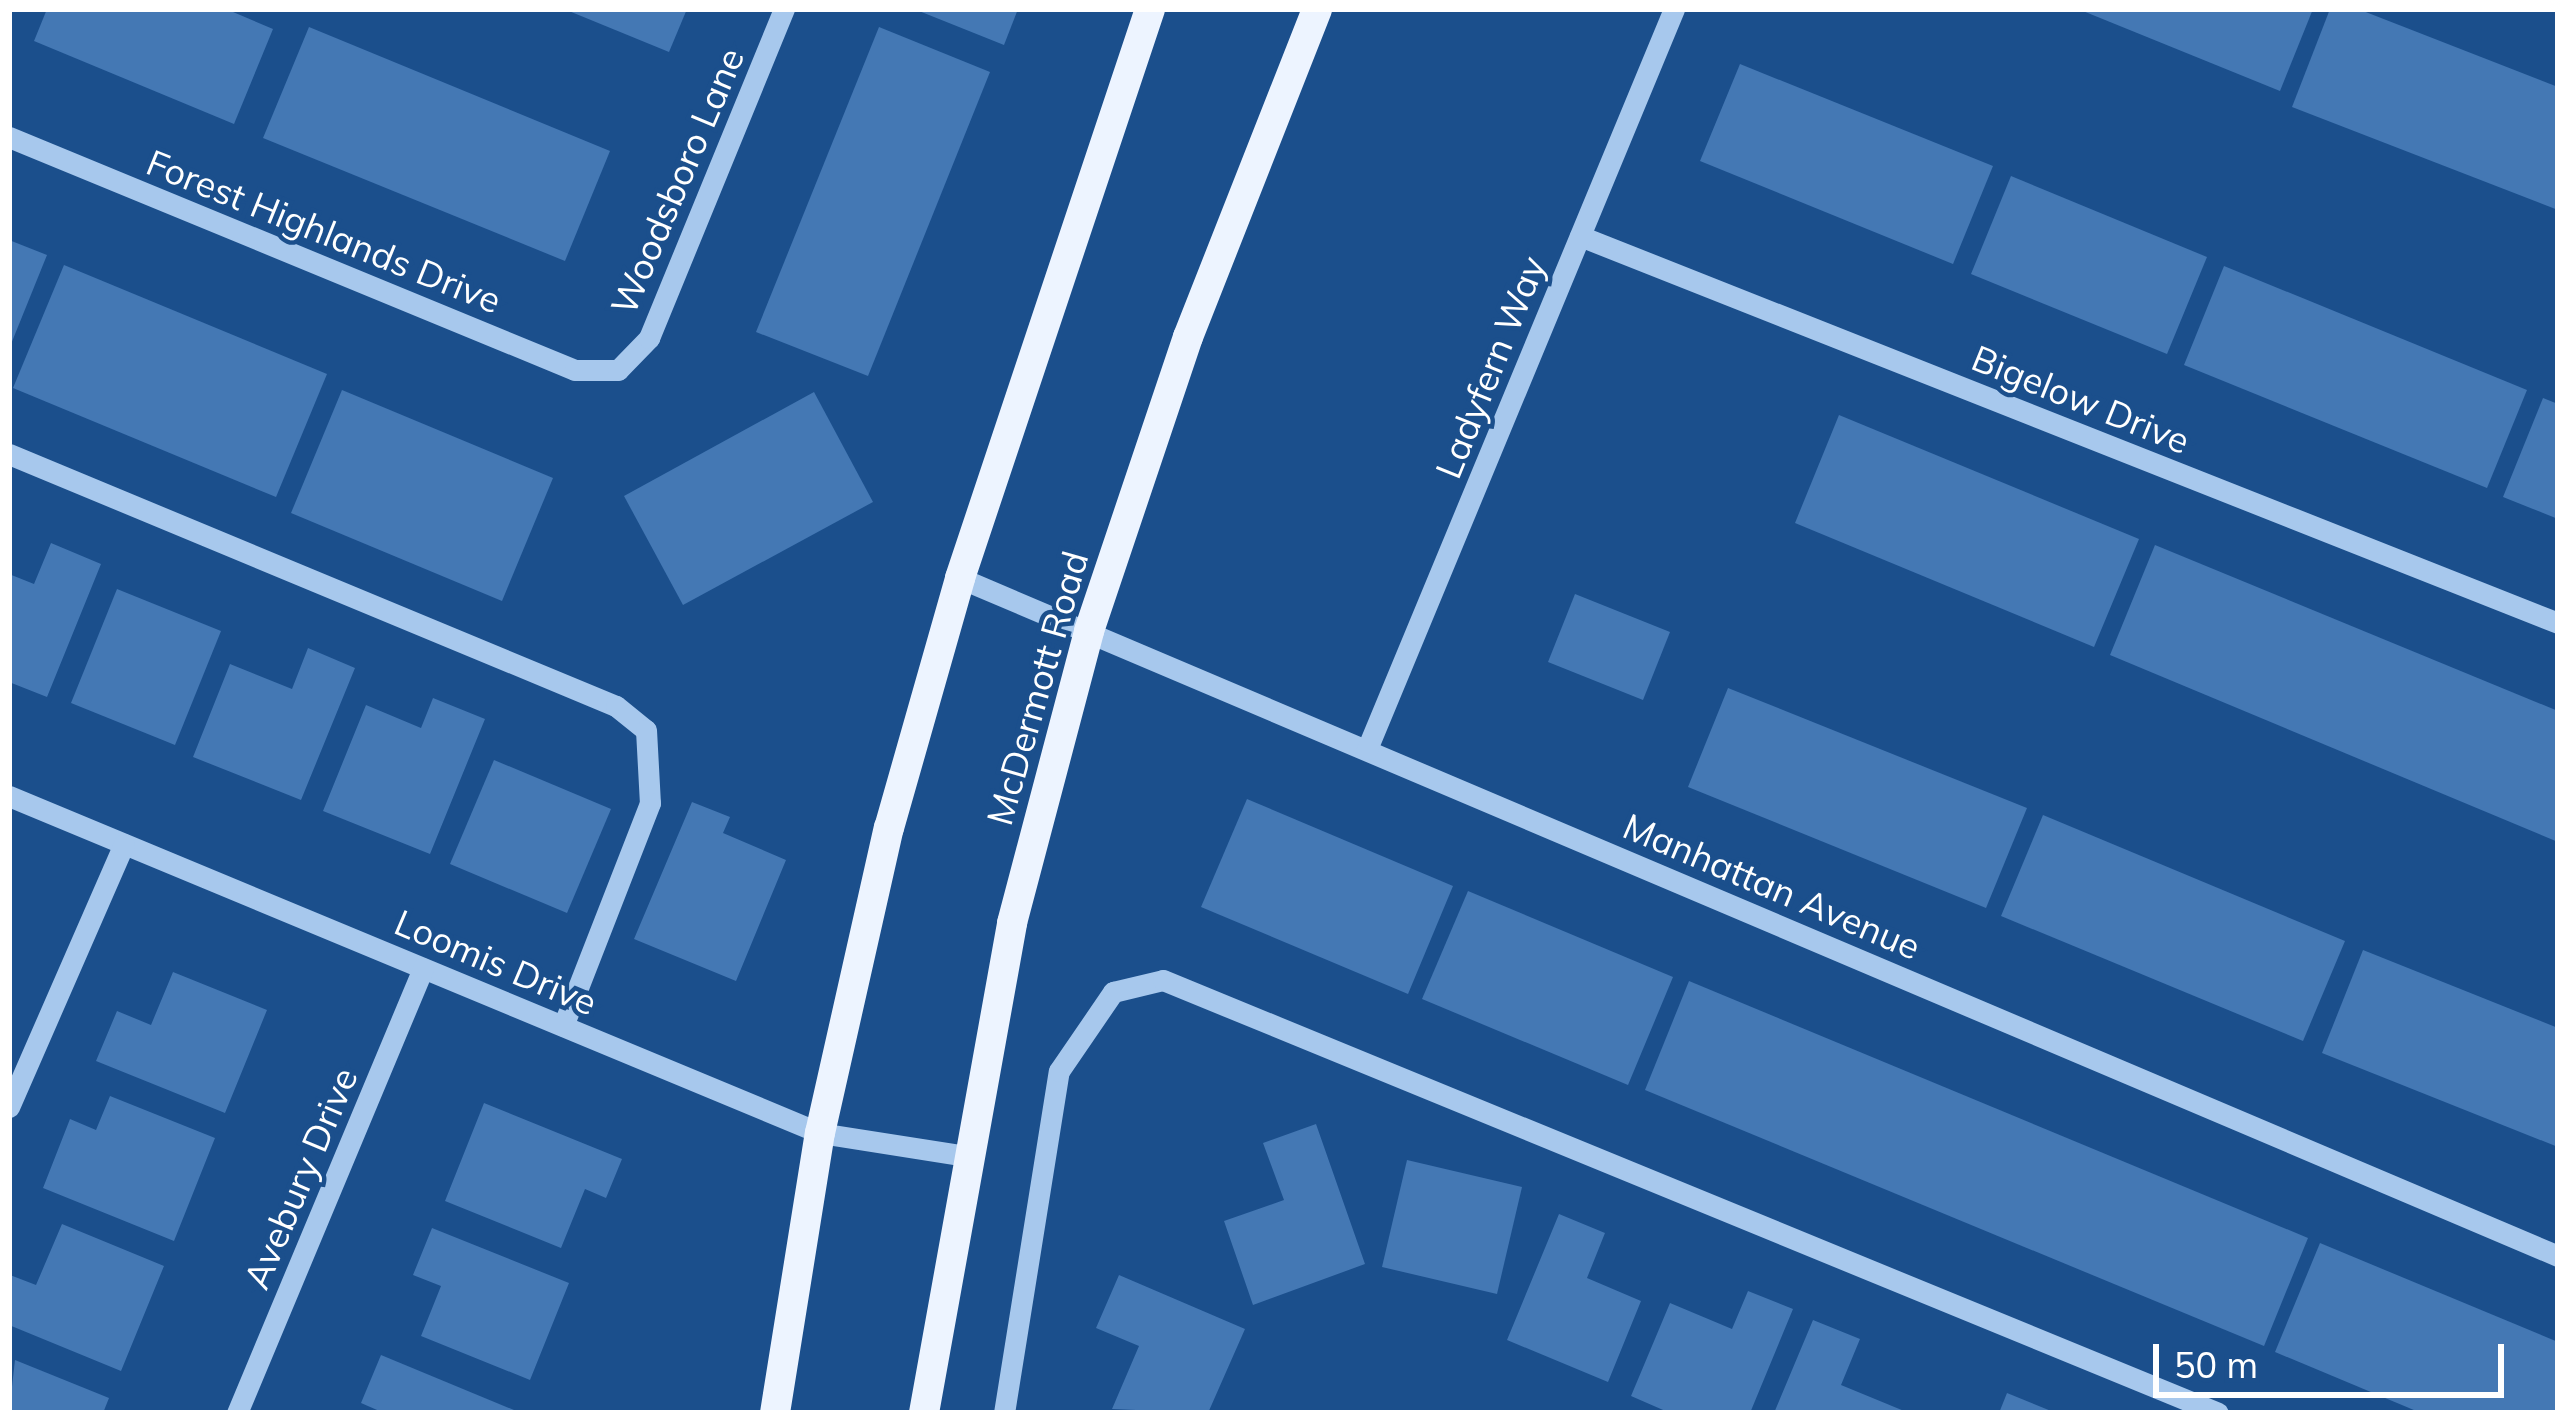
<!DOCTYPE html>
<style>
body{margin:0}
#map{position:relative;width:2567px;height:1422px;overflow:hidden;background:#1b4f8c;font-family:Mulish,sans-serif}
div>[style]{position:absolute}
.building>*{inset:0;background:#4478b4}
.minor>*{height:21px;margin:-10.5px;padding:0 10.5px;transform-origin:10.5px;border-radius:10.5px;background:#a7c8ed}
.major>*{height:30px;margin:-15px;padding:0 15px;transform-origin:15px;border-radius:15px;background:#edf4ff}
span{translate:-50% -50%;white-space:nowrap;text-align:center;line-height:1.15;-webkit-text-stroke:9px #1b4f8c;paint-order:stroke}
.street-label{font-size:36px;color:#fff}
.frame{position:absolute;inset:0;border:12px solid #fff;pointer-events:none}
.scale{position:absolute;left:2153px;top:1344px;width:351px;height:54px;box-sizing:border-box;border:6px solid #fff;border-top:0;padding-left:15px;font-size:36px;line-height:42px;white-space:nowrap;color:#fff;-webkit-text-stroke:9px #1b4f8c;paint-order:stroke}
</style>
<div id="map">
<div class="building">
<div style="clip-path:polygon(47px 9px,226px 9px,273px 29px,234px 124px,34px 41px)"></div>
<div style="clip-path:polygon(564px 9px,687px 9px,669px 52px)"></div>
<div style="clip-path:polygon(914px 9px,1018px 9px,1004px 45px)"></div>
<div style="clip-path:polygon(2078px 9px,2313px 9px,2280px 91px)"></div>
<div style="clip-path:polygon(2330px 9px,2358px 9px,2558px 87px,2558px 210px,2292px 107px)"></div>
<div style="clip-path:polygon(309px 27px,610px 151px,565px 261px,263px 138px)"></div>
<div style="clip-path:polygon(879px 27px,990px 72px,868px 376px,756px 332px)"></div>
<div style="clip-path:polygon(1740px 64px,1993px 166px,1953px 264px,1700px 161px)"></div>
<div style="clip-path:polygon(2011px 176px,2207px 257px,2167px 354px,1971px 274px)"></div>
<div style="clip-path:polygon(9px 240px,47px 255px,9px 349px)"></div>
<div style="clip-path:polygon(64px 265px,327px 374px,276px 497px,13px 388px)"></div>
<div style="clip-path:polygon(2224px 266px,2527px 390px,2487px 488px,2184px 365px)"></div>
<div style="clip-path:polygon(342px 390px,553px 478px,502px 601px,291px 513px)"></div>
<div style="clip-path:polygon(814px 392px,873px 502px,683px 605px,624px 496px)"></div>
<div style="clip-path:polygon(2543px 398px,2558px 404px,2558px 519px,2503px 497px)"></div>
<div style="clip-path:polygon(1839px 415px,2139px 539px,2094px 647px,1795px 523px)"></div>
<div style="clip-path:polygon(51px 543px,101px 564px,47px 697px,9px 682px,9px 574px,34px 584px)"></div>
<div style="clip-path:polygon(2155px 545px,2558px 711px,2558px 842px,2110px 655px)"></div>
<div style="clip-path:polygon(117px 589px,221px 631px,175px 745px,71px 703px)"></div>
<div style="clip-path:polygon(1575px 594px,1670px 632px,1643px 700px,1548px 662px)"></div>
<div style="clip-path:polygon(308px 648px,355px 668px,301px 800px,193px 757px,230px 664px,292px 689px)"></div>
<div style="clip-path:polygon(1728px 688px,2027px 808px,1986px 908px,1688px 787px)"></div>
<div style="clip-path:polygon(433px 698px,485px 719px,430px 854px,323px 811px,366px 705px,421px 728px)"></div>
<div style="clip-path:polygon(494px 760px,611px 809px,567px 913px,450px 864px)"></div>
<div style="clip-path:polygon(1247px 799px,1453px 886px,1408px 994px,1201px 907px)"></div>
<div style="clip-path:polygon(692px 802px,730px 817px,723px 833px,786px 860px,736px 981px,634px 939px)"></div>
<div style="clip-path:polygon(2043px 815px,2345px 941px,2303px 1041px,2001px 916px)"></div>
<div style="clip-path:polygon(1468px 891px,1673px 977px,1628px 1085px,1422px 999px)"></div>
<div style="clip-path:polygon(2363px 950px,2558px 1028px,2558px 1147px,2322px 1053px)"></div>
<div style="clip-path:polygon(173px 972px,267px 1010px,225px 1113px,96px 1061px,117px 1011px,151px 1025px)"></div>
<div style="clip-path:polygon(1689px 981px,2308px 1238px,2264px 1346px,1645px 1090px)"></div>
<div style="clip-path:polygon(110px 1096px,215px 1138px,174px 1241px,43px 1188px,70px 1119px,96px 1130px)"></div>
<div style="clip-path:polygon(484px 1103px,622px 1159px,606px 1198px,585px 1189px,561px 1248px,445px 1201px)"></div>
<div style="clip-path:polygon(1316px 1124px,1365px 1264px,1253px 1305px,1224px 1221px,1284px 1200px,1263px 1143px)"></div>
<div style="clip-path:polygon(1407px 1160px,1522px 1187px,1497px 1294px,1382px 1267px)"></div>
<div style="clip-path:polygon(1559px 1214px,1605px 1233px,1587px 1278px,1641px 1301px,1608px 1382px,1507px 1340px)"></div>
<div style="clip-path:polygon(62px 1224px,164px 1266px,121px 1371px,9px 1325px,10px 1275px,36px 1285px)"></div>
<div style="clip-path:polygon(432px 1228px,569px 1283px,530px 1380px,421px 1336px,441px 1286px,413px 1275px)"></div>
<div style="clip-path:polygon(2320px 1243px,2558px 1342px,2558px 1413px,2421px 1413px,2275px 1352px)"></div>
<div style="clip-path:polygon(1119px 1275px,1245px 1329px,1208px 1413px,1112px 1409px,1139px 1346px,1096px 1328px)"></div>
<div style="clip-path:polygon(1748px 1291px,1793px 1309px,1750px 1413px,1670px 1413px,1631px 1396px,1670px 1303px,1732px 1329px)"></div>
<div style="clip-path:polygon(1813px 1320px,1860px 1339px,1841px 1385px,1909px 1413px,1774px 1413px)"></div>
<div style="clip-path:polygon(381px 1355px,521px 1413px,384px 1413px,361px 1403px)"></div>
<div style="clip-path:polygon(15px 1360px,109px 1398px,103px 1413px,9px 1413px)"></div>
<div style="clip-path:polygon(2007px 1393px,2056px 1413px,1999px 1413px)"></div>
</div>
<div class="minor">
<div style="left:9px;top:137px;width:612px;rotate:22.38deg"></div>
<div style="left:575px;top:370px;width:43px"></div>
<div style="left:618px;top:370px;width:45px;rotate:-45.9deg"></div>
<div style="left:649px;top:338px;width:356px;rotate:-67.7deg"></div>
<div style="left:1580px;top:236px;width:1052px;rotate:21.59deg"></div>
<div style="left:9px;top:454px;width:657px;rotate:22.55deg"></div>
<div style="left:616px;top:706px;width:38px;rotate:39deg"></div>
<div style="left:646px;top:730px;width:73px;rotate:86.9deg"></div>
<div style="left:650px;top:803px;width:239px;rotate:111.3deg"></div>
<div style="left:960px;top:578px;width:1736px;rotate:22.99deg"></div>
<div style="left:1367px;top:749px;width:801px;rotate:-67.47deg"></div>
<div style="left:9px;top:796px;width:878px;rotate:22.56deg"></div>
<div style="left:820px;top:1133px;width:149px;rotate:8.9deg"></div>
<div style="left:9px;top:1107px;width:287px;rotate:-66.4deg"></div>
<div style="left:237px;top:1413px;width:482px;rotate:-67.3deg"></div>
<div style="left:1004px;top:1413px;width:346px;rotate:-80.9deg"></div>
<div style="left:1059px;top:1071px;width:96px;rotate:-55.6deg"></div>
<div style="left:1113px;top:992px;width:51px;rotate:-13.5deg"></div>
<div style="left:1163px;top:980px;width:1140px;rotate:22.31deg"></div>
</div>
<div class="major">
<div style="left:775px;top:1413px;width:284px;rotate:-80.9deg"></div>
<div style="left:820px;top:1133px;width:313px;rotate:-77.3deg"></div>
<div style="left:889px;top:828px;width:260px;rotate:-74.1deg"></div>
<div style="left:960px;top:578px;width:600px;rotate:-71.53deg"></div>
<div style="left:924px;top:1413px;width:498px;rotate:-79.8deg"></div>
<div style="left:1012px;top:923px;width:302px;rotate:-75.2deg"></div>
<div style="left:1089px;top:631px;width:310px;rotate:-71.4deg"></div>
<div style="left:1188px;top:337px;width:352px;rotate:-68.5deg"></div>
</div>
<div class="street-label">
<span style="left:677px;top:181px;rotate:-67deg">Woodsboro Lane</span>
<span style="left:324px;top:231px;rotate:22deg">Forest Highlands Drive</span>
<span style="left:1490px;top:367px;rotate:-68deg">Ladyfern Way</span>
<span style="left:2081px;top:399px;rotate:22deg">Bigelow Drive</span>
<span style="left:1037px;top:688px;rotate:-74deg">McDermott Road</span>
<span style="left:1772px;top:886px;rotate:23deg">Manhattan Avenue</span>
<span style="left:496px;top:962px;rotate:23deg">Loomis Drive</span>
<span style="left:300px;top:1178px;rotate:-67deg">Avebury Drive</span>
</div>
<div class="frame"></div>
<div class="scale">50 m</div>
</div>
